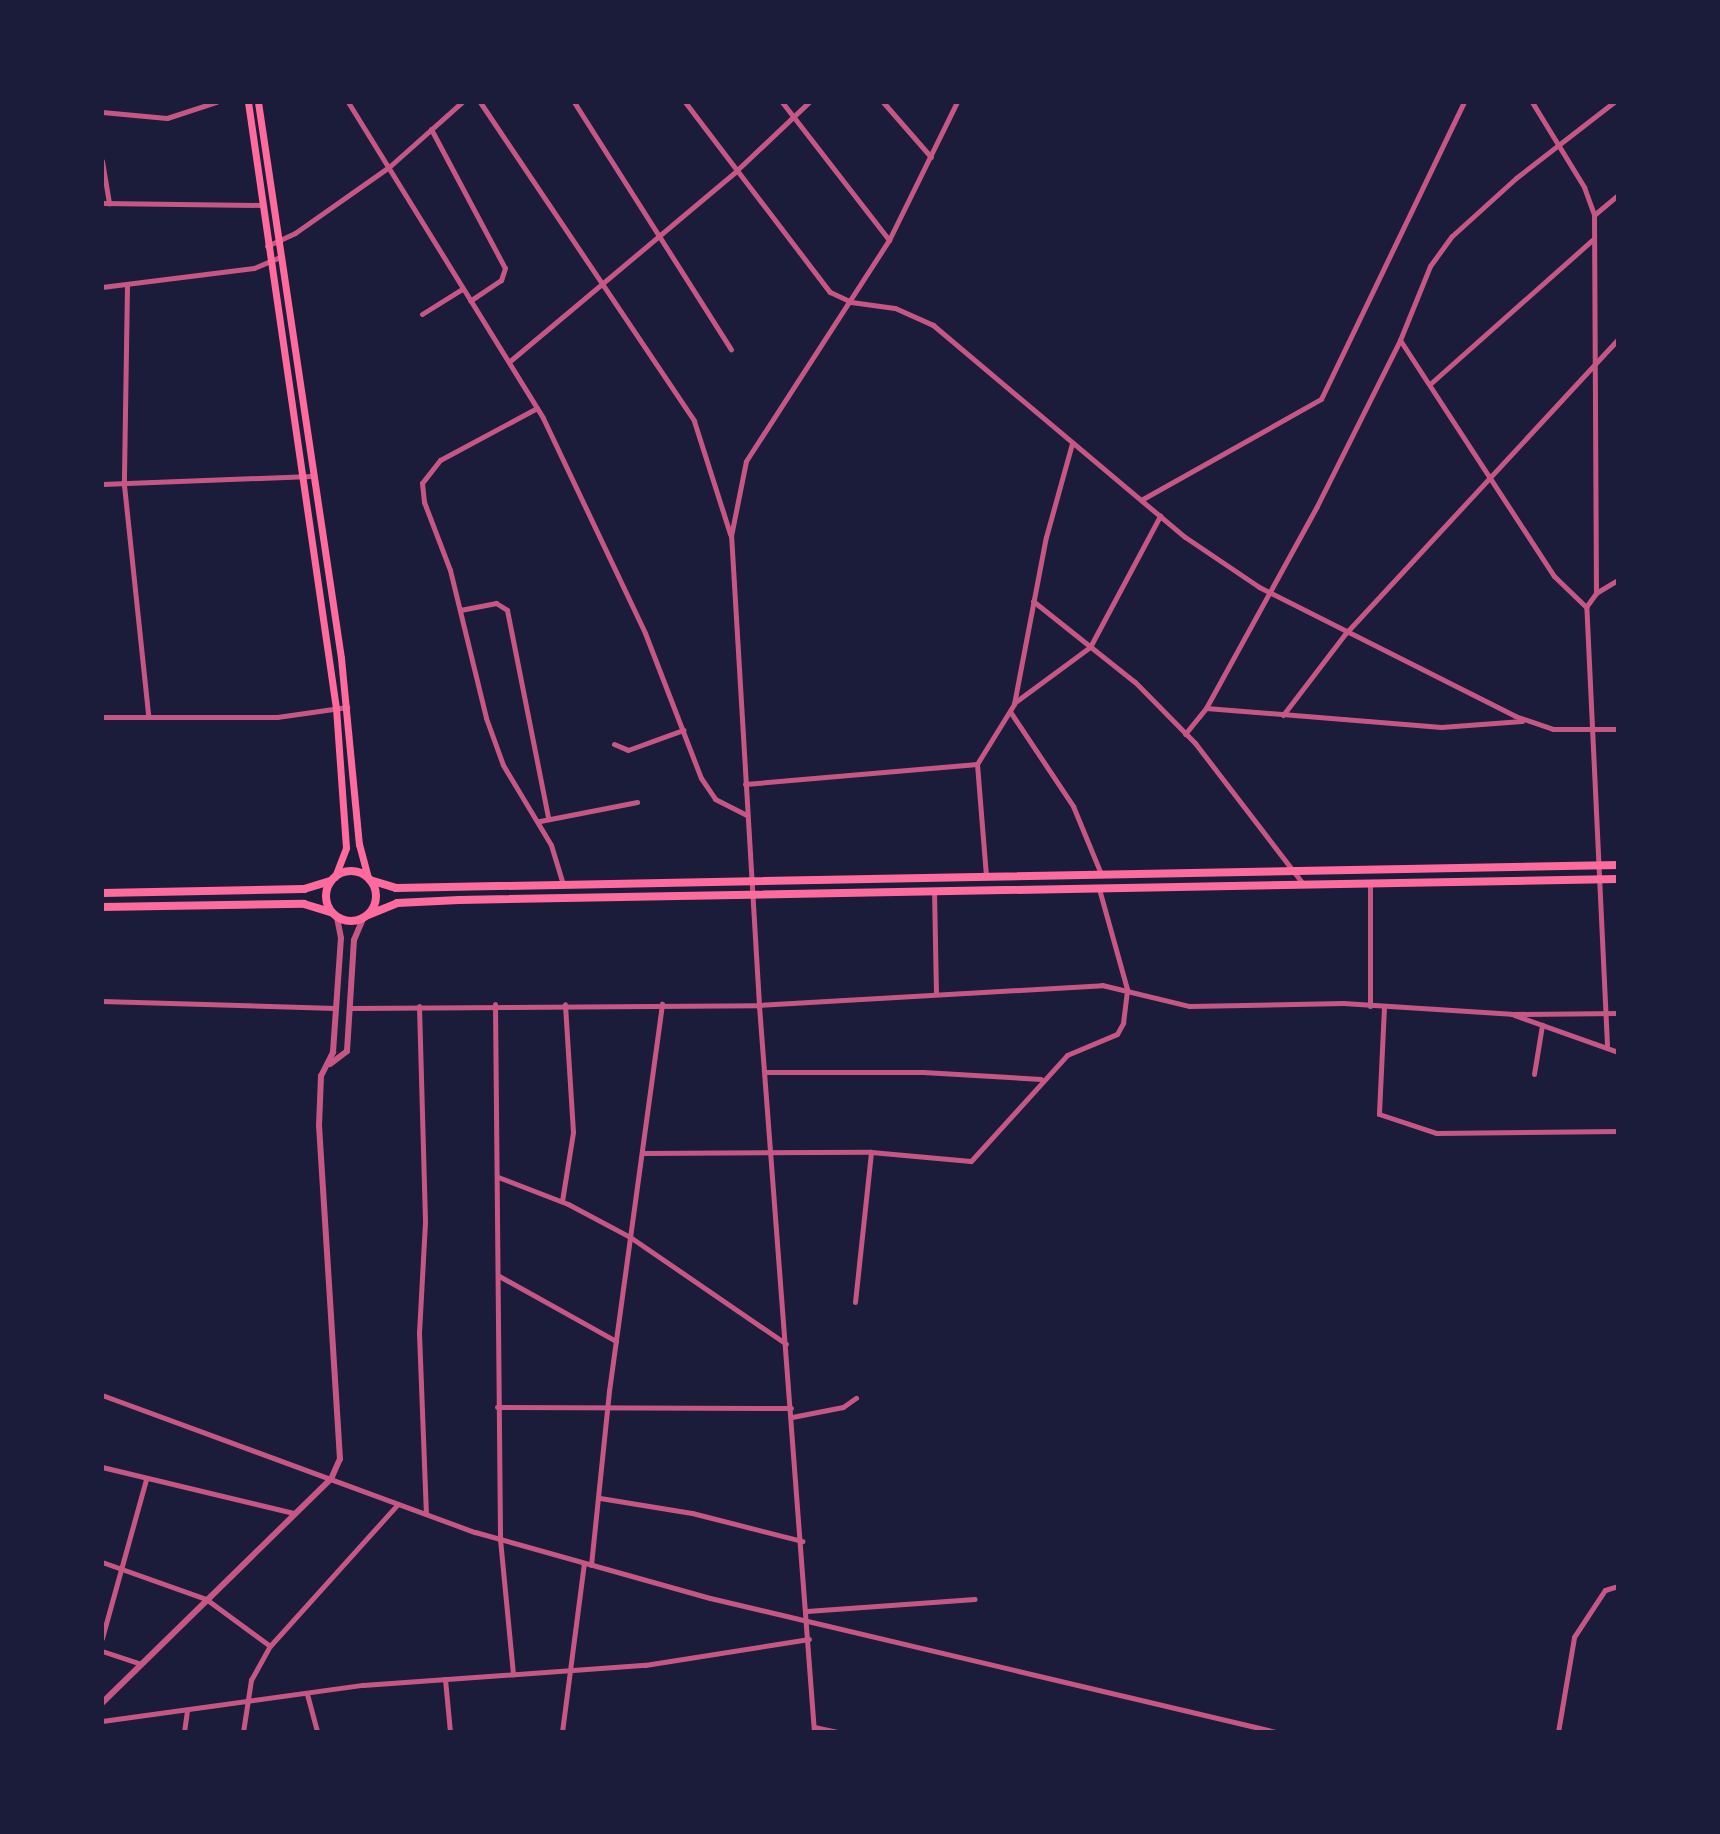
<!DOCTYPE html>
<style>
body{margin:0}
#map{position:relative;width:1720px;height:1834px;overflow:hidden;background:#1b1b3a;font-family:Signika,sans-serif}
div>[style]{position:absolute}
.minor>*{height:5px;margin:-2.5px;padding:0 2.5px;transform-origin:2.5px;border-radius:2.5px;background:#c65784}
.tertiary>*{height:6px;margin:-3px;padding:0 3px;transform-origin:3px;border-radius:3px;background:#c65784}
.secondary>*{height:7px;margin:-3.5px;padding:0 3.5px;transform-origin:3.5px;border-radius:3.5px;background:#ff6b9d}
.trunk>*{height:8px;margin:-4px;padding:0 4px;transform-origin:4px;border-radius:4px;background:#ff6b9d}
.trunk>.ring{margin:-4px;padding:0;box-sizing:content-box;background:none;border:8px solid #ff6b9d;border-radius:50%}
span{translate:-50% -50%;white-space:nowrap;text-align:center;line-height:1.15;-webkit-text-stroke:8px #1b1b3a;paint-order:stroke}
.frame{position:absolute;inset:0;border:104px solid #1b1b3a;pointer-events:none}
</style>
<div id="map">
<div class="minor">
<div style="left:348px;top:102px;width:371px;rotate:58.3deg"></div>
<div style="left:543px;top:418px;width:238px;rotate:64.6deg"></div>
<div style="left:645px;top:633px;width:155px;rotate:68.9deg"></div>
<div style="left:701px;top:778px;width:25px;rotate:56deg"></div>
<div style="left:715px;top:799px;width:36px;rotate:27deg"></div>
<div style="left:480px;top:102px;width:384px;rotate:56.1deg"></div>
<div style="left:694px;top:421px;width:119px;rotate:72.3deg"></div>
<div style="left:574px;top:102px;width:293px;rotate:57.6deg"></div>
<div style="left:685px;top:102px;width:239px;rotate:52.7deg"></div>
<div style="left:830px;top:292px;width:23px;rotate:25deg"></div>
<div style="left:851px;top:302px;width:44px;rotate:7.8deg"></div>
<div style="left:895px;top:308px;width:42px;rotate:24.1deg"></div>
<div style="left:933px;top:325px;width:329px;rotate:40.1deg"></div>
<div style="left:1185px;top:537px;width:89px;rotate:34deg"></div>
<div style="left:1259px;top:587px;width:287px;rotate:26.7deg"></div>
<div style="left:1515px;top:716px;width:40px;rotate:18.9deg"></div>
<div style="left:1553px;top:729px;width:65px"></div>
<div style="left:782px;top:102px;width:175px;rotate:52.2deg"></div>
<div style="left:883px;top:102px;width:73px;rotate:48.9deg"></div>
<div style="left:1532px;top:102px;width:100px;rotate:58.5deg"></div>
<div style="left:1584px;top:187px;width:30px;rotate:70deg"></div>
<div style="left:1594px;top:215px;width:378px;rotate:89.7deg"></div>
<div style="left:102px;top:112px;width:65px;rotate:5.3deg"></div>
<div style="left:167px;top:118px;width:52px;rotate:-18.1deg"></div>
<div style="left:431px;top:129px;width:157px;rotate:62deg"></div>
<div style="left:505px;top:268px;width:13px;rotate:108deg"></div>
<div style="left:501px;top:280px;width:37px;rotate:146deg"></div>
<div style="left:102px;top:161px;width:43px;rotate:80.5deg"></div>
<div style="left:102px;top:203px;width:158px;rotate:0.7deg"></div>
<div style="left:1594px;top:215px;width:31px;rotate:-40deg"></div>
<div style="left:267px;top:246px;width:31px;rotate:-25deg"></div>
<div style="left:295px;top:233px;width:115px;rotate:-35.1deg"></div>
<div style="left:389px;top:167px;width:98px;rotate:-41.7deg"></div>
<div style="left:127px;top:285px;width:200px;rotate:90.9deg"></div>
<div style="left:124px;top:485px;width:231px;rotate:84deg"></div>
<div style="left:102px;top:287px;width:153px;rotate:-7.1deg"></div>
<div style="left:254px;top:268px;width:26px;rotate:-23deg"></div>
<div style="left:422px;top:314px;width:47px;rotate:-32deg"></div>
<div style="left:1400px;top:340px;width:282px;rotate:56.9deg"></div>
<div style="left:1554px;top:576px;width:45px;rotate:44.1deg"></div>
<div style="left:510px;top:361px;width:294px;rotate:-40deg"></div>
<div style="left:735px;top:172px;width:102px;rotate:-43.4deg"></div>
<div style="left:1430px;top:384px;width:217px;rotate:-41.6deg"></div>
<div style="left:537px;top:408px;width:110px;rotate:151.8deg"></div>
<div style="left:440px;top:460px;width:29px;rotate:128deg"></div>
<div style="left:422px;top:483px;width:19px;rotate:84deg"></div>
<div style="left:424px;top:502px;width:73px;rotate:69.1deg"></div>
<div style="left:450px;top:570px;width:152px;rotate:76.3deg"></div>
<div style="left:486px;top:718px;width:50px;rotate:70.1deg"></div>
<div style="left:503px;top:765px;width:93px;rotate:59deg"></div>
<div style="left:551px;top:845px;width:39px;rotate:73deg"></div>
<div style="left:102px;top:484px;width:209px;rotate:-2.2deg"></div>
<div style="left:1141px;top:500px;width:206px;rotate:-29.3deg"></div>
<div style="left:1321px;top:399px;width:330px;rotate:-64.3deg"></div>
<div style="left:1033px;top:601px;width:130px;rotate:38.5deg"></div>
<div style="left:1135px;top:682px;width:86px;rotate:45.5deg"></div>
<div style="left:1195px;top:743px;width:179px;rotate:52.5deg"></div>
<div style="left:460px;top:610px;width:37px;rotate:-11deg"></div>
<div style="left:496px;top:603px;width:13px;rotate:32deg"></div>
<div style="left:507px;top:610px;width:212px;rotate:78.8deg"></div>
<div style="left:1014px;top:703px;width:94px;rotate:-36.4deg"></div>
<div style="left:1090px;top:647px;width:149px;rotate:-61.9deg"></div>
<div style="left:1206px;top:708px;width:230px;rotate:-61.2deg"></div>
<div style="left:1317px;top:506px;width:186px;rotate:-63.4deg"></div>
<div style="left:1400px;top:340px;width:80px;rotate:-67.9deg"></div>
<div style="left:1430px;top:266px;width:37px;rotate:-54deg"></div>
<div style="left:1452px;top:236px;width:86px;rotate:-42.2deg"></div>
<div style="left:1516px;top:178px;width:124px;rotate:-37.8deg"></div>
<div style="left:1011px;top:713px;width:112px;rotate:56.3deg"></div>
<div style="left:1073px;top:806px;width:74px;rotate:67.6deg"></div>
<div style="left:1283px;top:715px;width:102px;rotate:-52.6deg"></div>
<div style="left:1345px;top:634px;width:402px;rotate:-47.2deg"></div>
<div style="left:102px;top:717px;width:175px"></div>
<div style="left:277px;top:717px;width:71px;rotate:-8.1deg"></div>
<div style="left:1185px;top:734px;width:33px;rotate:-51deg"></div>
<div style="left:1206px;top:708px;width:236px;rotate:4.6deg"></div>
<div style="left:1441px;top:727px;width:81px;rotate:-4.2deg"></div>
<div style="left:614px;top:744px;width:15px;rotate:23deg"></div>
<div style="left:628px;top:750px;width:59px;rotate:-20deg"></div>
<div style="left:977px;top:764px;width:112px;rotate:85.4deg"></div>
<div style="left:745px;top:784px;width:233px;rotate:-4.9deg"></div>
<div style="left:977px;top:764px;width:70px;rotate:-58.3deg"></div>
<div style="left:1014px;top:704px;width:170px;rotate:-79.2deg"></div>
<div style="left:1046px;top:537px;width:98px;rotate:-74.5deg"></div>
<div style="left:540px;top:821px;width:99px;rotate:-11.1deg"></div>
<div style="left:934px;top:890px;width:102px;rotate:88.9deg"></div>
<div style="left:102px;top:1001px;width:233px;rotate:1.7deg"></div>
<div style="left:495px;top:1004px;width:535px;rotate:89.46deg"></div>
<div style="left:500px;top:1539px;width:136px;rotate:84.5deg"></div>
<div style="left:419px;top:1006px;width:216px;rotate:88.4deg"></div>
<div style="left:425px;top:1222px;width:111px;rotate:93.1deg"></div>
<div style="left:419px;top:1333px;width:181px;rotate:87.8deg"></div>
<div style="left:1370px;top:1006px;width:123px;rotate:-90deg"></div>
<div style="left:1384px;top:1007px;width:107px;rotate:92.7deg"></div>
<div style="left:1379px;top:1114px;width:60px;rotate:18.4deg"></div>
<div style="left:1436px;top:1133px;width:182px;rotate:-0.6deg"></div>
<div style="left:350px;top:1008px;width:409px;rotate:-0.4deg"></div>
<div style="left:759px;top:1005px;width:344px;rotate:-3.3deg"></div>
<div style="left:1102px;top:985px;width:89px;rotate:13.6deg"></div>
<div style="left:1189px;top:1006px;width:154px;rotate:-1.1deg"></div>
<div style="left:1343px;top:1003px;width:168px;rotate:3.7deg"></div>
<div style="left:1511px;top:1014px;width:107px;rotate:-0.5deg"></div>
<div style="left:1514px;top:1015px;width:110px;rotate:19.6deg"></div>
<div style="left:1607px;top:1045px;width:439px;rotate:-92.7deg"></div>
<div style="left:1586px;top:607px;width:17px;rotate:-54deg"></div>
<div style="left:1596px;top:593px;width:26px;rotate:-31deg"></div>
<div style="left:765px;top:1072px;width:158px"></div>
<div style="left:923px;top:1072px;width:118px;rotate:3.4deg"></div>
<div style="left:1534px;top:1074px;width:50px;rotate:-80.7deg"></div>
<div style="left:642px;top:1153px;width:229px;rotate:-0.3deg"></div>
<div style="left:871px;top:1152px;width:100px;rotate:5.1deg"></div>
<div style="left:971px;top:1161px;width:143px;rotate:-47.8deg"></div>
<div style="left:1067px;top:1055px;width:54px;rotate:-22.8deg"></div>
<div style="left:1117px;top:1034px;width:13px;rotate:-61deg"></div>
<div style="left:1123px;top:1023px;width:34px;rotate:-83deg"></div>
<div style="left:1127px;top:989px;width:104px;rotate:-105.6deg"></div>
<div style="left:498px;top:1177px;width:75px;rotate:21.1deg"></div>
<div style="left:568px;top:1204px;width:70px;rotate:28deg"></div>
<div style="left:630px;top:1237px;width:189px;rotate:34.4deg"></div>
<div style="left:562px;top:1201px;width:70px;rotate:-80.9deg"></div>
<div style="left:573px;top:1132px;width:128px;rotate:-93.6deg"></div>
<div style="left:499px;top:1276px;width:134px;rotate:29.1deg"></div>
<div style="left:855px;top:1302px;width:151px;rotate:-83.9deg"></div>
<div style="left:102px;top:1395px;width:397px;rotate:20.2deg"></div>
<div style="left:475px;top:1532px;width:244px;rotate:15.7deg"></div>
<div style="left:710px;top:1598px;width:582px;rotate:13.32deg"></div>
<div style="left:497px;top:1407px;width:294px;rotate:0.2deg"></div>
<div style="left:792px;top:1417px;width:52px;rotate:-11.1deg"></div>
<div style="left:843px;top:1407px;width:16px;rotate:-35deg"></div>
<div style="left:102px;top:1467px;width:197px;rotate:13.5deg"></div>
<div style="left:600px;top:1498px;width:93px;rotate:9.3deg"></div>
<div style="left:692px;top:1513px;width:114px;rotate:14.3deg"></div>
<div style="left:102px;top:1562px;width:110px;rotate:19.6deg"></div>
<div style="left:206px;top:1599px;width:79px;rotate:36.3deg"></div>
<div style="left:591px;top:1565px;width:175px;rotate:-84.1deg"></div>
<div style="left:609px;top:1391px;width:391px;rotate:-82.2deg"></div>
<div style="left:807px;top:1611px;width:168px;rotate:-4.1deg"></div>
<div style="left:102px;top:1638px;width:165px;rotate:-74.5deg"></div>
<div style="left:102px;top:1651px;width:41px;rotate:18.4deg"></div>
<div style="left:445px;top:1679px;width:53px;rotate:84.6deg"></div>
<div style="left:307px;top:1694px;width:39px;rotate:75deg"></div>
<div style="left:102px;top:1721px;width:263px;rotate:-7.9deg"></div>
<div style="left:363px;top:1685px;width:283px;rotate:-4.1deg"></div>
<div style="left:645px;top:1665px;width:166px;rotate:-9deg"></div>
<div style="left:814px;top:1727px;width:25px;rotate:12deg"></div>
<div style="left:184px;top:1732px;width:21px;rotate:-82deg"></div>
<div style="left:243px;top:1732px;width:53px;rotate:-81.3deg"></div>
<div style="left:251px;top:1680px;width:39px;rotate:-61deg"></div>
<div style="left:270px;top:1646px;width:191px;rotate:-48deg"></div>
<div style="left:562px;top:1732px;width:170px;rotate:-82.6deg"></div>
<div style="left:814px;top:1732px;width:729px;rotate:-94.33deg"></div>
<div style="left:759px;top:1005px;width:470px;rotate:-93.4deg"></div>
<div style="left:731px;top:536px;width:76px;rotate:-78.7deg"></div>
<div style="left:746px;top:461px;width:263px;rotate:-57.1deg"></div>
<div style="left:889px;top:240px;width:154px;rotate:-63.8deg"></div>
<div style="left:1558px;top:1732px;width:96px;rotate:-80.4deg"></div>
<div style="left:1574px;top:1637px;width:56px;rotate:-56.6deg"></div>
<div style="left:1605px;top:1590px;width:14px;rotate:-17deg"></div>
</div>
<div class="tertiary">
<div style="left:330px;top:1064px;width:21px;rotate:-37deg"></div>
<div style="left:347px;top:1051px;width:111px;rotate:-86.4deg"></div>
<div style="left:354px;top:940px;width:23px;rotate:-67deg"></div>
<div style="left:102px;top:1703px;width:320px;rotate:-44.4deg"></div>
<div style="left:331px;top:1479px;width:22px;rotate:-66deg"></div>
<div style="left:340px;top:1459px;width:334px;rotate:-93.6deg"></div>
<div style="left:319px;top:1126px;width:50px;rotate:-87.7deg"></div>
<div style="left:321px;top:1076px;width:27px;rotate:-63deg"></div>
<div style="left:333px;top:1052px;width:114px;rotate:-86deg"></div>
<div style="left:341px;top:938px;width:21px;rotate:-101deg"></div>
</div>
<div class="secondary">
<div style="left:248px;top:102px;width:612px;rotate:81.74deg"></div>
<div style="left:336px;top:708px;width:140px;rotate:85.9deg"></div>
<div style="left:346px;top:848px;width:31px;rotate:111deg"></div>
<div style="left:258px;top:102px;width:562px;rotate:81.51deg"></div>
<div style="left:341px;top:658px;width:187px;rotate:84.5deg"></div>
<div style="left:359px;top:844px;width:34px;rotate:75deg"></div>
</div>
<div class="trunk">
<div class="ring" style="left:326px;top:871px;width:42px;height:42px"></div>
<div style="left:370px;top:880px;width:27px;rotate:17deg"></div>
<div style="left:396px;top:888px;width:1222px;rotate:-1.08deg"></div>
<div style="left:102px;top:893px;width:202px;rotate:-1.1deg"></div>
<div style="left:304px;top:889px;width:28px;rotate:-17deg"></div>
<div style="left:102px;top:907px;width:202px;rotate:-0.9deg"></div>
<div style="left:304px;top:904px;width:28px;rotate:17deg"></div>
<div style="left:368px;top:915px;width:31px;rotate:-22deg"></div>
<div style="left:397px;top:903px;width:62px;rotate:-2.8deg"></div>
<div style="left:459px;top:900px;width:1159px;rotate:-1.04deg"></div>
</div>
<div class="frame"></div>
</div>
